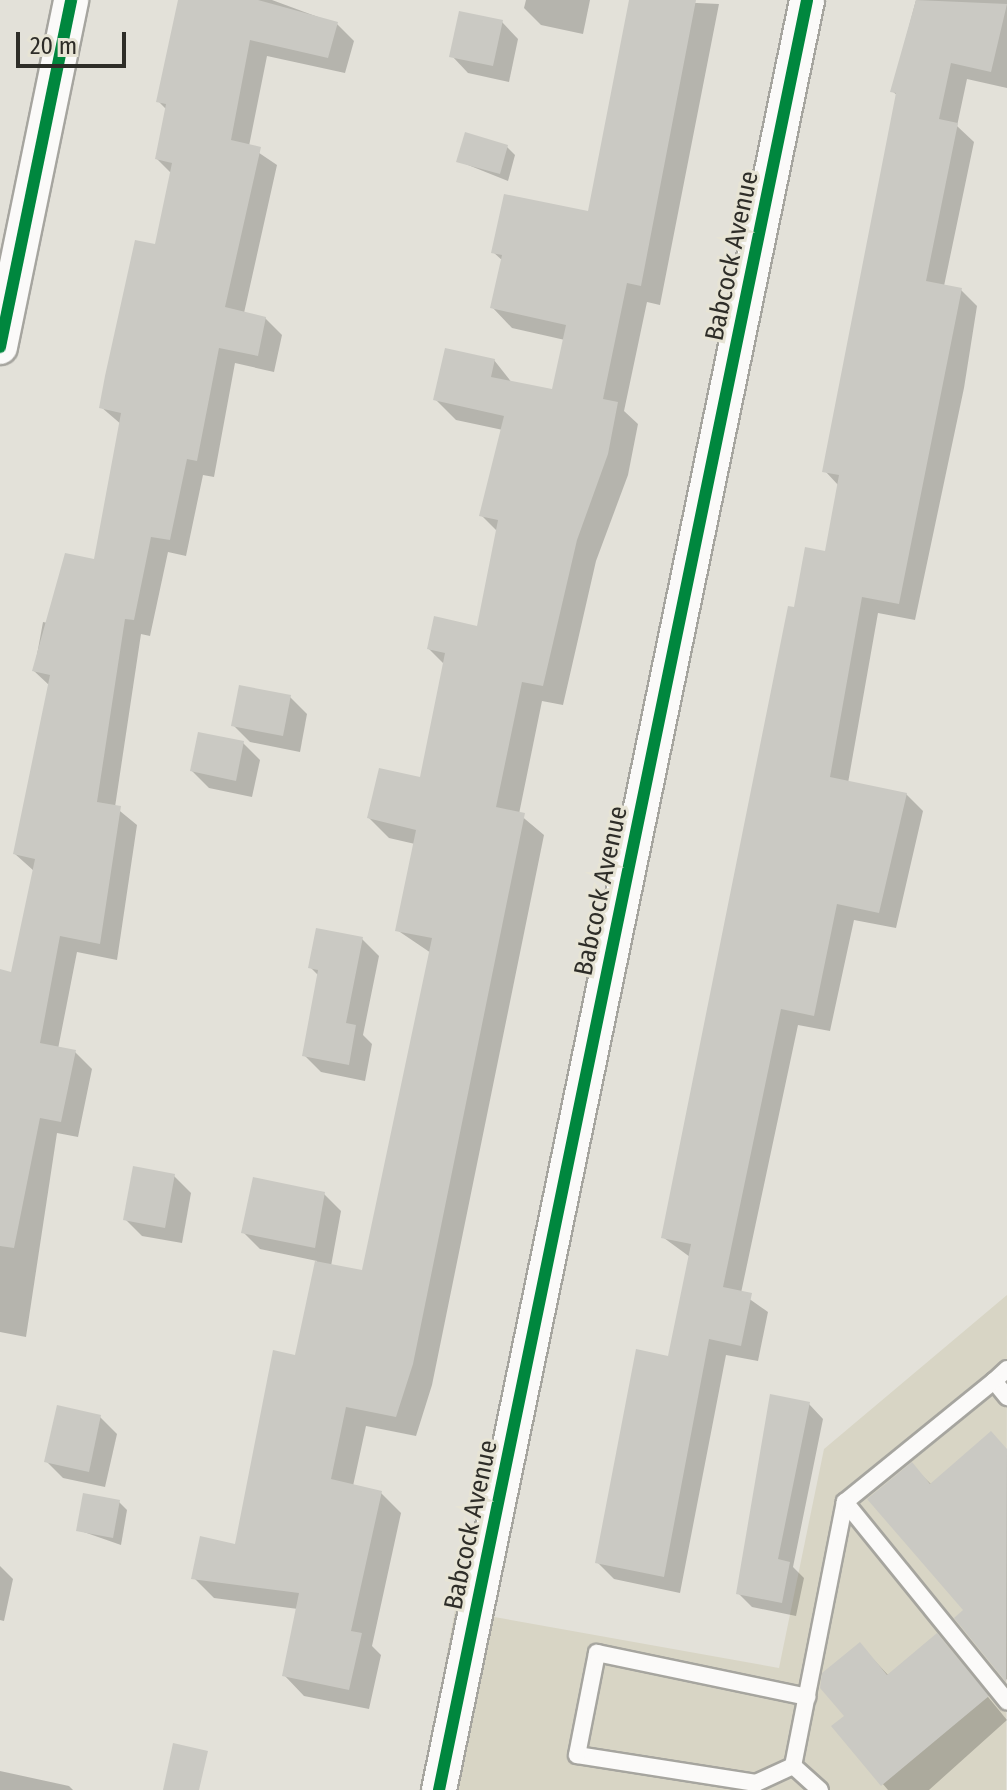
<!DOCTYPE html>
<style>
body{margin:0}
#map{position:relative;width:1007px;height:1790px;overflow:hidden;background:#e3e1d9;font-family:"Fira Sans Condensed",sans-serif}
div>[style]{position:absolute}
.built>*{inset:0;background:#d8d5c5}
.shadow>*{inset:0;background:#0003}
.building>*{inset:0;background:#cac9c3}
.roads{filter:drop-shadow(2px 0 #a6a59f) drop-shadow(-2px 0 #a6a59f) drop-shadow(0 2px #a6a59f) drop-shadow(0 -2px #a6a59f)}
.lane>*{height:16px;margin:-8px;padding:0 8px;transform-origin:8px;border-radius:8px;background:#fbfaf9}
.street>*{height:34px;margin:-17px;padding:0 17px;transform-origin:17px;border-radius:17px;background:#fbfaf9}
.cycleway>*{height:12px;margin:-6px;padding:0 6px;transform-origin:6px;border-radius:6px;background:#00873e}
span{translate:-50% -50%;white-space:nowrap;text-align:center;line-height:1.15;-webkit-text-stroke:6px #e7e4d5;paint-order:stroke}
.street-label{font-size:26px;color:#2e2d28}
.scale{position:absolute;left:16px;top:32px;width:110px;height:36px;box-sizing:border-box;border:4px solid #2e2d28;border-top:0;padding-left:10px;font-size:24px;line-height:28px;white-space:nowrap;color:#2e2d28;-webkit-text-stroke:6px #e7e4d5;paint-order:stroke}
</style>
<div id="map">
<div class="built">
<div style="clip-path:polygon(1007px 1295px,1006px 1790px,422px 1790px,455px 1610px,779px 1668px,824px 1449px)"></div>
</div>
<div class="shadow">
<div style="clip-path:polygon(179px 0,272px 0,337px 24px,354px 41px,345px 73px,267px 56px,249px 146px,277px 165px,244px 313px,265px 318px,282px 335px,274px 372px,235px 363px,214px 477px,203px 475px,186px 556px,168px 552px,150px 636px,141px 634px,115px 807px,137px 825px,117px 960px,77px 952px,58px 1049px,75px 1052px,92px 1069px,78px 1137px,57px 1133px,26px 1337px,0 1332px,0 971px,13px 974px,34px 871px,15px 854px,50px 686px,34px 671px,43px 622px,53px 624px,96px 561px,122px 425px,101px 407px,157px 246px,172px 174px,157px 159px,167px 110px,158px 101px)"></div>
<div style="clip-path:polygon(526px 0,590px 0,583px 34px,541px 25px,524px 8px)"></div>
<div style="clip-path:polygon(631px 0,719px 4px,660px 305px,647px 302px,624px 411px,638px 424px,628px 475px,596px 561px,563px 705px,542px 701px,519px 814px,544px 835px,432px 1385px,416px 1436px,366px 1426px,353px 1486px,381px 1493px,401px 1513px,372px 1646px,381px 1655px,369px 1709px,304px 1696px,284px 1675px,298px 1609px,214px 1598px,194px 1578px,236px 1546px,297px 1358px,317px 1261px,260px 1249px,243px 1232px,324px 1194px,341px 1211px,331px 1266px,364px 1273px,431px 953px,397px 930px,415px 844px,389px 838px,369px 818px,422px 780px,444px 664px,429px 649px,479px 628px,498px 532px,481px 515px,503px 430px,456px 420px,435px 399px,494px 360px,513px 384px,553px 392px,565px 340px,512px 328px,492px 307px,503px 261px,493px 252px,589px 214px)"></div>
<div style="clip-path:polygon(916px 0,1007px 0,1007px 88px,967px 79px,957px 126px,974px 142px,944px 286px,961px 290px,977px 306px,964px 388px,915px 620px,878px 613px,848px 783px,906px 794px,923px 811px,896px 928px,854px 920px,830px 1031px,798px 1025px,741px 1293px,768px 1312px,758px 1361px,726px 1355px,680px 1593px,614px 1579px,597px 1562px,669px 1358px,690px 1257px,664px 1238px,796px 610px,827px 554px,839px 486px,825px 471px,898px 96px,892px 91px)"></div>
<div style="clip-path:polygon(502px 22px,518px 39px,509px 82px,468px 73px,452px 56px)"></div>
<div style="clip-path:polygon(507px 147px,515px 155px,508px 181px,458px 161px)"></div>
<div style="clip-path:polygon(290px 697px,307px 714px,300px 752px,250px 742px,233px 725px)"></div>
<div style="clip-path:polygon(243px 743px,260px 760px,252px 797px,209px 788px,192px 771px)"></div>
<div style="clip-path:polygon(362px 939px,379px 956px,363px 1035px,372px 1044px,365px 1081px,321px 1072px,304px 1055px,319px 976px,310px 967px)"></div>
<div style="clip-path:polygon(174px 1176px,191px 1193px,182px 1243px,142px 1236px,125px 1219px)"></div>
<div style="clip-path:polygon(809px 1404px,823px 1419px,793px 1567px,804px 1578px,796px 1616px,752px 1607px,738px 1593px)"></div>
<div style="clip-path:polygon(100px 1417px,117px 1434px,105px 1487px,63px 1478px,46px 1461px)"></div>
<div style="clip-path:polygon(991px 1434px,1007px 1450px,1007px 1680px,957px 1619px,966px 1611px,911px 1465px,932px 1485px)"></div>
<div style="clip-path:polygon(119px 1502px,127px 1510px,121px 1545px,78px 1530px)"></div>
<div style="clip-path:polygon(0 1566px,13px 1579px,4px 1621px,0 1620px)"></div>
<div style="clip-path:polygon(937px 1635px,1007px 1720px,929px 1790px,888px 1790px,834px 1727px,847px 1716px,860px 1645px,889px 1676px)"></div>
<div style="clip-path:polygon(0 1771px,69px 1786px,73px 1790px,0 1790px)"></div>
</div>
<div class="building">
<div style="clip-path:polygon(178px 0,258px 0,338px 22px,328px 58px,250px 40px,231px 140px,261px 147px,225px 307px,266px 317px,258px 356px,219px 348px,197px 461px,187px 459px,170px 540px,151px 537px,134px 620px,125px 619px,97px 802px,121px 806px,100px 944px,60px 936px,40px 1043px,76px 1050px,61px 1122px,40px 1118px,14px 1248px,0 1246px,0 969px,11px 972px,35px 859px,13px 854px,50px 675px,32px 671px,65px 553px,94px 559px,121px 413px,99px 408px,105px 376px,135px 240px,155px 244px,172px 163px,155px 159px,166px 104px,156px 102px)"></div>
<div style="clip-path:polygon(629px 0,696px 0,641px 286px,627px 283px,603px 399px,618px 402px,608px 454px,577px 540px,543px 686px,522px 682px,496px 807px,525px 813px,413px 1364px,396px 1417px,346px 1407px,331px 1479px,382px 1491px,351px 1631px,362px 1633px,349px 1690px,282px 1676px,299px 1593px,191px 1579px,200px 1536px,235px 1544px,273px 1350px,295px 1355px,315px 1261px,362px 1270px,432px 938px,395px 931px,416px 830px,367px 818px,379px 768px,420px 777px,445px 653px,427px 649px,434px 616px,477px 626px,498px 520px,479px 516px,504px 416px,433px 400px,445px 348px,495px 359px,491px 377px,552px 389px,566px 325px,490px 308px,502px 255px,491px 253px,504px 194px,588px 211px)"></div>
<div style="clip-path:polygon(916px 0,1007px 4px,991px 72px,951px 63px,939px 119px,958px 123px,926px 281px,962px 288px,899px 604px,862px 597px,830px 777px,907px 793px,879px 913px,837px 904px,814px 1016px,781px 1009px,723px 1287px,752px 1293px,741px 1346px,709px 1339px,664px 1577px,595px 1563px,636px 1349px,668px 1356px,691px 1244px,661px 1238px,788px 606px,794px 607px,805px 547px,825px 551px,839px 475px,822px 472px,896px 93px,890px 92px)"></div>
<div style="clip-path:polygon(459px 11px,503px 20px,493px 66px,449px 57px)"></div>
<div style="clip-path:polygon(465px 132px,508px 145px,500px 174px,456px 162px)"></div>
<div style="clip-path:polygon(239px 685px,291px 695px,283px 736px,231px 726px)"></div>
<div style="clip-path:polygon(198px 732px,244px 741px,236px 781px,190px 771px)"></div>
<div style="clip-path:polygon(316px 928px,363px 937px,346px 1023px,356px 1025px,349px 1065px,302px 1056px,318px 970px,308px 968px)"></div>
<div style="clip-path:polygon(133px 1166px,175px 1174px,165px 1228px,123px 1220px)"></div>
<div style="clip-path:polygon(253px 1177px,325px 1192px,315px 1248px,241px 1233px)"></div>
<div style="clip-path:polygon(770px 1394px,810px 1402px,778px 1559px,790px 1562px,782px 1603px,736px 1594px)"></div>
<div style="clip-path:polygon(57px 1405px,101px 1415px,89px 1472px,44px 1462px)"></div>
<div style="clip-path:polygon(991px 1431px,1007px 1449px,1006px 1682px,954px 1618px,963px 1610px,867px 1499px,912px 1462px,930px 1484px)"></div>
<div style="clip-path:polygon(83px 1493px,120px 1500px,113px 1538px,76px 1531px)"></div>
<div style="clip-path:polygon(937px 1633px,989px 1696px,881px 1786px,831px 1726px,844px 1716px,820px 1688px,822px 1673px,860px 1642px,887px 1675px)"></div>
<div style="clip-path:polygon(173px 1743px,208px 1751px,199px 1790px,163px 1790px)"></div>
</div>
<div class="roads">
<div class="lane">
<div style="left:1007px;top:1369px;width:18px;rotate:137deg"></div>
<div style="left:994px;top:1381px;width:21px;rotate:51deg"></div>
<div style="left:845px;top:1502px;width:257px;rotate:50.9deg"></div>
<div style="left:793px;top:1766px;width:41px;rotate:155.3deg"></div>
<div style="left:756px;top:1783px;width:181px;rotate:-171.1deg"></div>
<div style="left:577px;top:1755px;width:104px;rotate:-78.9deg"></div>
<div style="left:597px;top:1653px;width:215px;rotate:11.8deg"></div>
<div style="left:820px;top:1790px;width:36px;rotate:-138deg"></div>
<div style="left:793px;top:1766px;width:269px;rotate:-78.9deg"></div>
<div style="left:845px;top:1502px;width:192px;rotate:-39.1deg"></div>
</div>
<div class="street">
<div style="left:0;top:347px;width:354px;rotate:-78.4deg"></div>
<div style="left:439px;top:1790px;width:1827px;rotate:-78.38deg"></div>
</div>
</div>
<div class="cycleway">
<div style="left:0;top:347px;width:354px;rotate:-78.4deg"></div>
<div style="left:439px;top:1790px;width:1827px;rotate:-78.38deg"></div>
</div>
<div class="street-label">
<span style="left:732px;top:256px;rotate:-78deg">Babcock Avenue</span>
<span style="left:601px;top:891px;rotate:-78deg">Babcock Avenue</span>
<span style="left:471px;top:1525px;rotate:-78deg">Babcock Avenue</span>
</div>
<div class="scale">20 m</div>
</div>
